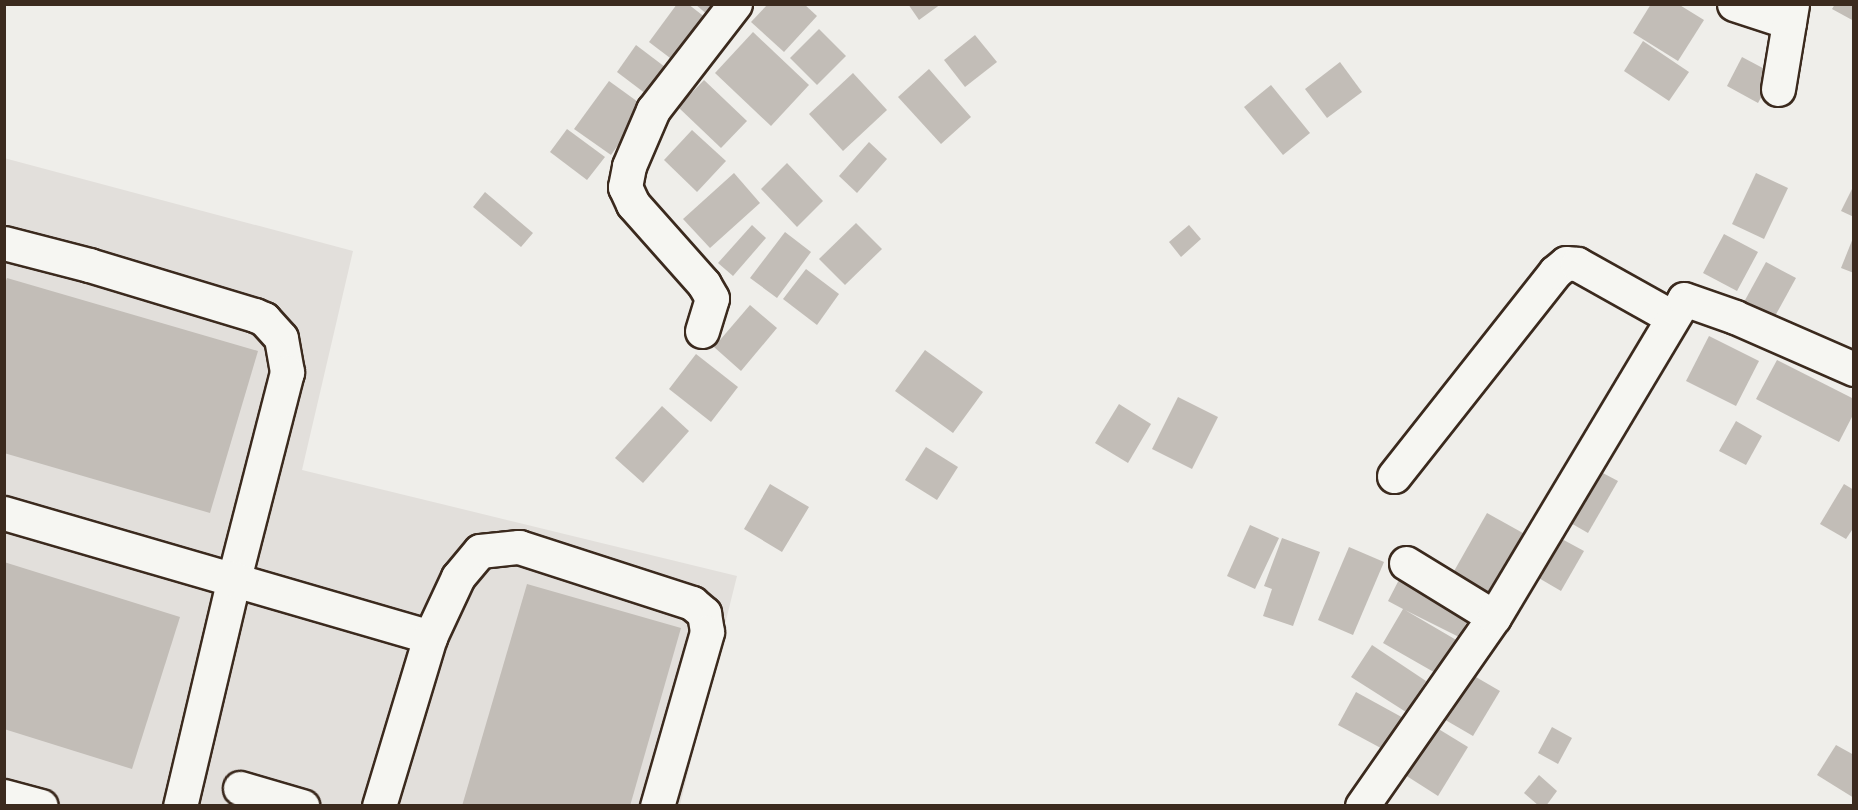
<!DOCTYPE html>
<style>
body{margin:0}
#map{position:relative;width:1858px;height:810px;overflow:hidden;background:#efeeea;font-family:"Patrick Hand",sans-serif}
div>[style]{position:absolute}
.built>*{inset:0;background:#e2dfdb}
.building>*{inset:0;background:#c2bdb7}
.roads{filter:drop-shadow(2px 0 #3b2a1e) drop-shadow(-2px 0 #3b2a1e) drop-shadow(0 2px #3b2a1e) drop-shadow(0 -2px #3b2a1e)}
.minor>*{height:33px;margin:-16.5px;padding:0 16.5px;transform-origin:16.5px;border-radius:16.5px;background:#f6f6f2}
span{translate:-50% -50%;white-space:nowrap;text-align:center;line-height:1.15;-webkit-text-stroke:4.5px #f6f6f2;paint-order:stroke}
.frame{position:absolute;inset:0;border:6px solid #3b2a1e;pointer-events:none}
</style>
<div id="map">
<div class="built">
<div style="clip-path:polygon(4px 158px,353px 251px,302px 470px,737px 576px,680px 805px,5px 805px)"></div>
</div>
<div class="building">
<div style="clip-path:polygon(677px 4px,688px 4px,706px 18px,674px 61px,649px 42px)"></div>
<div style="clip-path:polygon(695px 4px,719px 4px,709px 16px)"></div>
<div style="clip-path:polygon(768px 4px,804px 4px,817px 16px,784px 52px,751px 22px)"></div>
<div style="clip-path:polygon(908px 4px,941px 4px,919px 20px)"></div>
<div style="clip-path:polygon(1651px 4px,1678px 4px,1704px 20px,1678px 61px,1633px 33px)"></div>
<div style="clip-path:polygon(1835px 4px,1854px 4px,1854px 21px,1832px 9px)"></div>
<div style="clip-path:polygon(819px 29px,846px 56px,817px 85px,790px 58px)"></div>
<div style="clip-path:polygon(753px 32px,809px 85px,771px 126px,715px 73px)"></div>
<div style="clip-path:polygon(975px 35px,997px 62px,965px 87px,944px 60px)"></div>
<div style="clip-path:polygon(1643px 41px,1689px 72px,1669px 101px,1624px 71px)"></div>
<div style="clip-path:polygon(636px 45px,669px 70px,650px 97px,617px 72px)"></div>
<div style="clip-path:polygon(1742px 57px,1774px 74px,1758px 103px,1727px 86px)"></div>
<div style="clip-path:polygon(1340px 62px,1362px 92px,1327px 118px,1305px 89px)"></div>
<div style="clip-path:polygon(929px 69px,971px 117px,941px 144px,898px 97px)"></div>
<div style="clip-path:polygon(853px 73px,887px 110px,843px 151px,809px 114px)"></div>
<div style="clip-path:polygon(704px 80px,747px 121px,721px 148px,678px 107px)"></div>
<div style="clip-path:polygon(609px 81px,645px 107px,611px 155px,574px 129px)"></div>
<div style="clip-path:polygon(1271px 85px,1310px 133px,1283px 155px,1244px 107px)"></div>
<div style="clip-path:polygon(567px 129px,605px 157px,587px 180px,550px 152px)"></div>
<div style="clip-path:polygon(692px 130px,726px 161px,697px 192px,664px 160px)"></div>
<div style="clip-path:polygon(869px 142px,887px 159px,857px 193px,839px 176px)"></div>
<div style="clip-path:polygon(787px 163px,823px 201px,797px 227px,761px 189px)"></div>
<div style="clip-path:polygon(734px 173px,760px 203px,710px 248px,683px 219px)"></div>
<div style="clip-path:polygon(1756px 173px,1788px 188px,1764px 239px,1732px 224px)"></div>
<div style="clip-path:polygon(1854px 185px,1854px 217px,1841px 211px)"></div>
<div style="clip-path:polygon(485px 192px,533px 233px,521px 247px,473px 207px)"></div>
<div style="clip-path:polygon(856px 223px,882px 249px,845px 285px,819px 259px)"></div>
<div style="clip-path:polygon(752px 225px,766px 238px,733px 276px,718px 263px)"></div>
<div style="clip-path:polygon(1189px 225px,1201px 239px,1181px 257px,1169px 242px)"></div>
<div style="clip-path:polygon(785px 232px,811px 252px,777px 298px,750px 278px)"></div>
<div style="clip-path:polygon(1724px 234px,1758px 252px,1737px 291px,1703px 273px)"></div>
<div style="clip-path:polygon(1853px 238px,1854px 238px,1854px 273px,1841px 268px)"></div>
<div style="clip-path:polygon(1766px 262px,1796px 278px,1774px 318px,1744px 302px)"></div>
<div style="clip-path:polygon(806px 269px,839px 294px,817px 325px,783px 299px)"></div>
<div style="clip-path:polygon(7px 278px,258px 351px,210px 513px,4px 453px,4px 286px)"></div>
<div style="clip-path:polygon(750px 305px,777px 328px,741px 371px,714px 347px)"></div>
<div style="clip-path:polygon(1709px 336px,1759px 361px,1736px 406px,1686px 381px)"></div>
<div style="clip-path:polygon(925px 350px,983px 392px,953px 433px,895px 391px)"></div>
<div style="clip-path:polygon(696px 354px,738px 387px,711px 422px,669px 389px)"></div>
<div style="clip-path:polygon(1777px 360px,1854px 399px,1854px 413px,1839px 442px,1756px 399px)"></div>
<div style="clip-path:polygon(1178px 397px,1218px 417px,1192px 469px,1152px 449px)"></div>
<div style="clip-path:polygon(1119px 404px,1151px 424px,1128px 463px,1095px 443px)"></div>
<div style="clip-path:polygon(662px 406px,689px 431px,643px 483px,615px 458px)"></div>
<div style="clip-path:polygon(1736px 421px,1762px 436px,1746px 465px,1719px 451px)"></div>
<div style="clip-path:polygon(926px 447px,958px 467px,937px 500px,905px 480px)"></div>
<div style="clip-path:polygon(1599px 471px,1618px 481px,1588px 533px,1569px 522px)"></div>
<div style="clip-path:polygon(770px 484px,809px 507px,782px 552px,744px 529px)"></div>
<div style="clip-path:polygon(1844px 484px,1854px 490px,1854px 527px,1846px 539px,1820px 524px)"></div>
<div style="clip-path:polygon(1487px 513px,1532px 538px,1494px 605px,1449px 580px)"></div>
<div style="clip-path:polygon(1250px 525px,1279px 538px,1255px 589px,1227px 576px)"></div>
<div style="clip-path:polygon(1282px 538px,1320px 552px,1293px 626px,1263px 616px,1272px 589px,1264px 586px)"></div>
<div style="clip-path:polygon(1560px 538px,1584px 551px,1561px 591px,1537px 577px)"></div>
<div style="clip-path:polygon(1349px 547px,1384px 562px,1353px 635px,1318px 620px)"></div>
<div style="clip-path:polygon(4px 562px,180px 617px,132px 769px,4px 729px)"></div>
<div style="clip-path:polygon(1403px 572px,1474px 608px,1459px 637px,1405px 610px,1458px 641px,1439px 675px,1383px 643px,1403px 609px,1388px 601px)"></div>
<div style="clip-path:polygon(527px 584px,681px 628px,630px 806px,462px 806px)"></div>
<div style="clip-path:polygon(1372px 645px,1426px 681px,1406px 712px,1351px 677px)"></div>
<div style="clip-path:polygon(1469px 673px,1500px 691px,1473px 736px,1442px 718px)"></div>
<div style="clip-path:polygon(1356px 692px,1407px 720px,1390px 753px,1338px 725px)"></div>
<div style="clip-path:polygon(1432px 725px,1468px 747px,1438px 796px,1402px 773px)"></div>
<div style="clip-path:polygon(1552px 727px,1572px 738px,1558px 764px,1538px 753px)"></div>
<div style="clip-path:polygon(1836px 745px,1854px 755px,1854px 798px,1817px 775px)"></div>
<div style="clip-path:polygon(1539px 775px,1557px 791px,1546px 806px,1539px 806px,1524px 793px)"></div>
</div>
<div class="roads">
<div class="minor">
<div style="left:1734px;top:4px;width:58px;rotate:18.1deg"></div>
<div style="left:1778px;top:89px;width:86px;rotate:-80.6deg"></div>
<div style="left:4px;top:243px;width:88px;rotate:14.5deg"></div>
<div style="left:89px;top:265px;width:173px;rotate:16.8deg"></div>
<div style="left:255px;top:315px;width:10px;rotate:24deg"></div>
<div style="left:264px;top:319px;width:25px;rotate:48deg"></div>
<div style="left:281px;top:338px;width:35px;rotate:80deg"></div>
<div style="left:287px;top:372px;width:213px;rotate:104.4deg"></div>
<div style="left:234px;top:578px;width:234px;rotate:103.3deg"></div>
<div style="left:702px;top:331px;width:34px;rotate:-73deg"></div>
<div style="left:712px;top:298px;width:16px;rotate:-120deg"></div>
<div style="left:704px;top:284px;width:107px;rotate:-131.6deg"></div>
<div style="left:633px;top:204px;width:19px;rotate:-115deg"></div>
<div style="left:625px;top:187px;width:21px;rotate:-79deg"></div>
<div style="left:629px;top:166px;width:61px;rotate:-66.8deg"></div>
<div style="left:653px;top:110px;width:134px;rotate:-52.3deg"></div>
<div style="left:1394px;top:476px;width:260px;rotate:-51.7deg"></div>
<div style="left:1555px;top:272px;width:14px;rotate:-39deg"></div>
<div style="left:1566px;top:263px;width:11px;rotate:5deg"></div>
<div style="left:1577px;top:264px;width:109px;rotate:29.2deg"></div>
<div style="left:4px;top:513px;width:444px;rotate:16.2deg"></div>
<div style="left:1406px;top:563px;width:103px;rotate:31.5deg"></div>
<div style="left:240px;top:788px;width:65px;rotate:16.2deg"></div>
<div style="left:4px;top:796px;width:38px;rotate:15deg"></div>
<div style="left:379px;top:806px;width:177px;rotate:-73.2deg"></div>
<div style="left:430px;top:637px;width:66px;rotate:-65deg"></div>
<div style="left:458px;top:577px;width:34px;rotate:-50deg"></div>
<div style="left:480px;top:551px;width:39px;rotate:-6deg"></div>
<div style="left:519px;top:547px;width:182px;rotate:17.9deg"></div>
<div style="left:692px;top:603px;width:16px;rotate:40deg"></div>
<div style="left:704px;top:613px;width:19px;rotate:81deg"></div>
<div style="left:707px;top:632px;width:181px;rotate:106deg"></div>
<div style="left:1362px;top:806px;width:231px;rotate:-55.1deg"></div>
<div style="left:1494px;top:617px;width:370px;rotate:-59.1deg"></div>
<div style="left:1684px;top:299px;width:54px;rotate:19.4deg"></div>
<div style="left:1735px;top:317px;width:130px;rotate:23.6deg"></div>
</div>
</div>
<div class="frame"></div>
</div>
